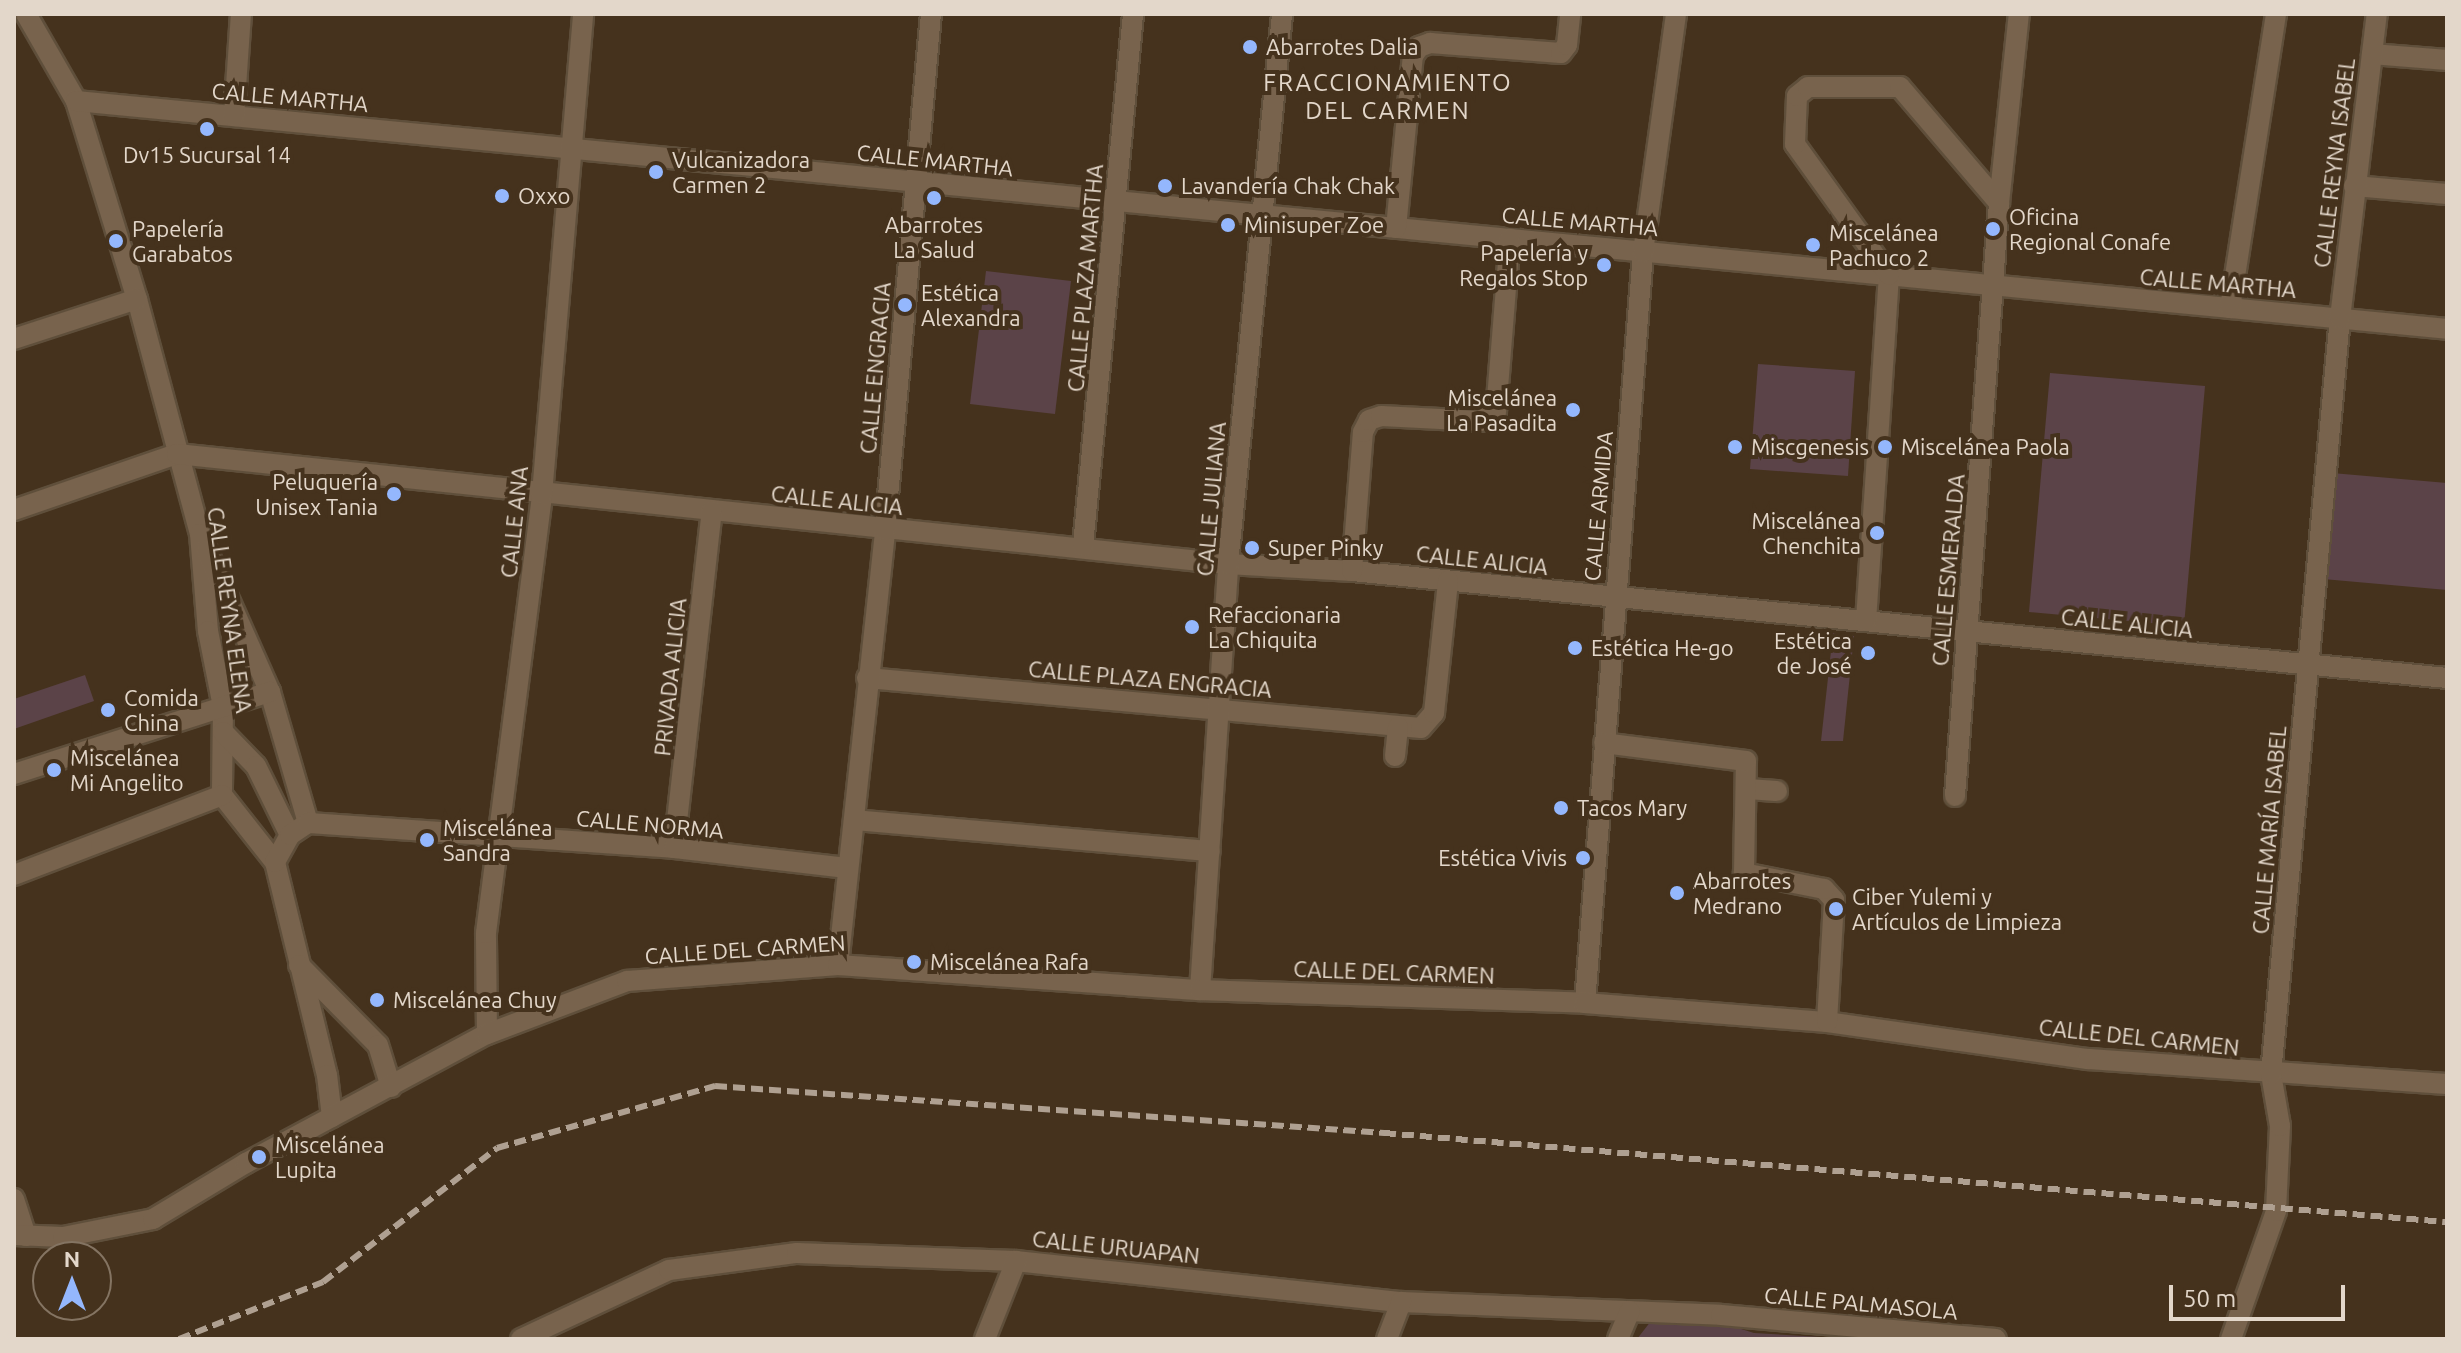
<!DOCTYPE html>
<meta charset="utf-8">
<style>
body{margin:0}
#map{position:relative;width:2461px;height:1353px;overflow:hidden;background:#45321d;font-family:Ubuntu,sans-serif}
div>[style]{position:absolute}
.green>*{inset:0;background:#5b4348}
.roads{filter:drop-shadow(2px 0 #5f4f3b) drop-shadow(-2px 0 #5f4f3b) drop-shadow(0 2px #5f4f3b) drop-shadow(0 -2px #5f4f3b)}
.street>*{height:20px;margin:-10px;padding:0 10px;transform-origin:10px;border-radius:10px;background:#78634d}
.rail>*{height:6px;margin-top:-3px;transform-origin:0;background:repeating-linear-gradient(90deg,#afa091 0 12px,transparent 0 18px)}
.dots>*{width:22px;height:22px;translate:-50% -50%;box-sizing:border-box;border:4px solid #45321d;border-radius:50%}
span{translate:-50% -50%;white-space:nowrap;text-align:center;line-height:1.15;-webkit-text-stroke:8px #45321d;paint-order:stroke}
.poi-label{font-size:22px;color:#e3d7ca}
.left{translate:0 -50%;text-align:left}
.right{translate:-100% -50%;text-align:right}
.street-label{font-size:22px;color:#e3d7ca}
.neighbourhood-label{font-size:24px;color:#e3d7ca;letter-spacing:2px}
.frame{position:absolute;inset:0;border:16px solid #e3d7ca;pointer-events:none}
.north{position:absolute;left:32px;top:1241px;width:80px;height:80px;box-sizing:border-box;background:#45321d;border:2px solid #847462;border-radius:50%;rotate:0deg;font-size:22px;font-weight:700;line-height:32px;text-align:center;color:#e3d7ca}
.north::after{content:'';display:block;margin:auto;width:28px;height:36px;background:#94b7fd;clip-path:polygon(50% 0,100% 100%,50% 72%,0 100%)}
.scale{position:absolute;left:2169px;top:1285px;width:176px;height:36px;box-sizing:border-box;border:4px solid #e3d7ca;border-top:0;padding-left:10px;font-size:24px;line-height:28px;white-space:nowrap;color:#e3d7ca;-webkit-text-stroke:6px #45321d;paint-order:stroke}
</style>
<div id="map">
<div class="green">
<div style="clip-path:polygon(986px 271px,1071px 281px,1055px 414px,970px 404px)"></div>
<div style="clip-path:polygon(1758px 364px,1855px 371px,1848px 476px,1750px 469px)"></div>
<div style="clip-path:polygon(2050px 373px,2205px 386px,2184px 626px,2029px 612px)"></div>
<div style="clip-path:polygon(2332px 473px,2447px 483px,2447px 590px,2323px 579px)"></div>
<div style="clip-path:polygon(1833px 633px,1854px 636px,1843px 741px,1821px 741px)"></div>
<div style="clip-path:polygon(85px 675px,94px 701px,14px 729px,14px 699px)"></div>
<div style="clip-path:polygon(1706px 1318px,1754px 1333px,1855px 1339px,1637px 1339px,1651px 1321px)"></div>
</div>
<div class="roads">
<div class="street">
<div style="left:26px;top:14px;width:100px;rotate:60.1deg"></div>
<div style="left:76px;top:101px;width:207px;rotate:72.9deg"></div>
<div style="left:137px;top:299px;width:243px;rotate:75deg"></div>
<div style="left:200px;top:534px;width:97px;rotate:85.3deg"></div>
<div style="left:208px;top:631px;width:77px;rotate:78.8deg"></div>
<div style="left:223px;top:707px;width:88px;rotate:90.7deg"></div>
<div style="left:222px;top:795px;width:85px;rotate:51.7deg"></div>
<div style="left:275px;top:862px;width:219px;rotate:76.3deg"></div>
<div style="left:327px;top:1075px;width:42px;rotate:83.2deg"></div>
<div style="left:2372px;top:54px;width:75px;rotate:4.6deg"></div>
<div style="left:76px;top:101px;width:2382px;rotate:5.49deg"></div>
<div style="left:234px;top:116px;width:102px;rotate:-86.1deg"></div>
<div style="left:2354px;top:186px;width:93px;rotate:4.9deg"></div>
<div style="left:1396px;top:228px;width:173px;rotate:-84.4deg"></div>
<div style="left:1413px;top:56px;width:11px;rotate:-56deg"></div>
<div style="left:1419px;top:47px;width:12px;rotate:-20deg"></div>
<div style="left:1430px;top:43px;width:131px;rotate:4.4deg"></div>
<div style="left:1561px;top:53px;width:10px;rotate:-53deg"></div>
<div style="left:1567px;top:45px;width:31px;rotate:-84deg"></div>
<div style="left:2230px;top:308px;width:298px;rotate:-81.1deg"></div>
<div style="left:14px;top:339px;width:129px;rotate:-18deg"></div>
<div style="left:14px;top:510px;width:172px;rotate:-19deg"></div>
<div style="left:177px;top:454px;width:1057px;rotate:5.97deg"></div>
<div style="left:1228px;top:564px;width:124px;rotate:3.2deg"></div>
<div style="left:1352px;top:571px;width:1100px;rotate:5.58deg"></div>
<div style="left:1083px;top:546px;width:534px;rotate:-84.63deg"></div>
<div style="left:207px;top:550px;width:155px;rotate:66.1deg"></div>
<div style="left:270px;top:692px;width:136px;rotate:73.8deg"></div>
<div style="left:1352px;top:571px;width:139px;rotate:-85.5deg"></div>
<div style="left:1363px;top:432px;width:13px;rotate:-63deg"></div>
<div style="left:1369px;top:420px;width:13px;rotate:-18deg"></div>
<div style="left:1381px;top:416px;width:99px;rotate:2.9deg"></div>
<div style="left:1480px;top:421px;width:18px;rotate:-29deg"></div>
<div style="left:1496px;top:412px;width:174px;rotate:-85.4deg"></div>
<div style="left:1866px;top:621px;width:347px;rotate:-86.2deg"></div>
<div style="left:1889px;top:275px;width:161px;rotate:-125.7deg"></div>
<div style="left:1795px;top:144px;width:48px;rotate:-87.6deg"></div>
<div style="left:1797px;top:96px;width:14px;rotate:-39deg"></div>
<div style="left:1808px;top:87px;width:92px"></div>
<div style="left:1900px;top:87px;width:153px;rotate:49.5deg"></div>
<div style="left:867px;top:678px;width:556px;rotate:5.16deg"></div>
<div style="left:1421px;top:728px;width:20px;rotate:-49deg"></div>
<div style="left:1434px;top:713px;width:133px;rotate:-83.9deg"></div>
<div style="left:223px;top:732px;width:47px;rotate:45.9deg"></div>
<div style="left:256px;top:766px;width:77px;rotate:63.8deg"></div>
<div style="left:1395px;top:756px;width:29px;rotate:-84deg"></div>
<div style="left:14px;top:774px;width:269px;rotate:-17.8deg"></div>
<div style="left:1747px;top:789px;width:30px;rotate:4deg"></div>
<div style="left:1955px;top:796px;width:595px;rotate:-85.76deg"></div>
<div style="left:1999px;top:203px;width:190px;rotate:-84deg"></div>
<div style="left:854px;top:820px;width:357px;rotate:5deg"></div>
<div style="left:674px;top:848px;width:339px;rotate:-83.6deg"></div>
<div style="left:275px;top:862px;width:31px;rotate:-61deg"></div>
<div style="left:290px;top:835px;width:22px;rotate:-34deg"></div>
<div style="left:308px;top:823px;width:367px;rotate:3.9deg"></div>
<div style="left:674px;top:848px;width:175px;rotate:6.6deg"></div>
<div style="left:14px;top:875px;width:223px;rotate:-21deg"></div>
<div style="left:299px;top:965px;width:112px;rotate:45.4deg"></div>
<div style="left:378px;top:1045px;width:44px;rotate:72.8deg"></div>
<div style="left:838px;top:965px;width:438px;rotate:-83.8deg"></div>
<div style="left:885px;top:530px;width:518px;rotate:-84.91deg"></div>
<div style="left:1200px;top:990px;width:427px;rotate:-86.2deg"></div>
<div style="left:1228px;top:564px;width:553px;rotate:-84.39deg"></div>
<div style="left:1585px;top:1003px;width:753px;rotate:-85.58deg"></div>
<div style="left:1643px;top:252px;width:240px;rotate:-82.1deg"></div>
<div style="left:1827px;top:1022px;width:264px;rotate:8.1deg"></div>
<div style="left:2088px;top:1059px;width:360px;rotate:4deg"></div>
<div style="left:487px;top:1034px;width:101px;rotate:-90.6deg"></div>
<div style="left:486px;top:933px;width:443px;rotate:-82.7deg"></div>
<div style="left:542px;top:494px;width:482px;rotate:-85.1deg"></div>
<div style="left:14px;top:1199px;width:39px;rotate:72deg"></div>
<div style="left:14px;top:1235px;width:49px;rotate:2.3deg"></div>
<div style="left:63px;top:1237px;width:92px;rotate:-11.3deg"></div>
<div style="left:153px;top:1219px;width:109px;rotate:-31.1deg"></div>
<div style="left:246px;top:1163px;width:273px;rotate:-28.2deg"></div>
<div style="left:487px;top:1034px;width:150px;rotate:-20.7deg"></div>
<div style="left:627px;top:981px;width:212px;rotate:-4.3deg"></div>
<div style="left:838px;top:965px;width:363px;rotate:4deg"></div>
<div style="left:1200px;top:990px;width:385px;rotate:1.9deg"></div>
<div style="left:1585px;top:1003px;width:243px;rotate:4.5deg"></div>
<div style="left:1827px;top:1022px;width:122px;rotate:-86.7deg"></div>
<div style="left:1834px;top:900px;width:15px;rotate:-132deg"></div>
<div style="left:1824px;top:889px;width:82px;rotate:-168.7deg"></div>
<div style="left:1744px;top:873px;width:112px;rotate:-89deg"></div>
<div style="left:1746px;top:761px;width:143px;rotate:-172.8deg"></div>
<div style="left:521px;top:1339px;width:163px;rotate:-25deg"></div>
<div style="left:669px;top:1270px;width:129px;rotate:-7.6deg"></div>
<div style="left:797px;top:1253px;width:219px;rotate:2.1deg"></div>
<div style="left:1016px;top:1261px;width:387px;rotate:6.1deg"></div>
<div style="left:1401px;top:1302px;width:320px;rotate:2.3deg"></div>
<div style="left:1721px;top:1315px;width:276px;rotate:5deg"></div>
<div style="left:985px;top:1339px;width:84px;rotate:-68.3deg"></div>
<div style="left:1387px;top:1339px;width:40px;rotate:-69deg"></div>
<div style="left:1618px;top:1339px;width:30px;rotate:-67deg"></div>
<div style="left:2231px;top:1339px;width:136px;rotate:-70.6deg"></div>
<div style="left:2276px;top:1211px;width:85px;rotate:-87.3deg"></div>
<div style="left:2280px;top:1126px;width:53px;rotate:-99.8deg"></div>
<div style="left:2271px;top:1074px;width:759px;rotate:-84.79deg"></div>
<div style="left:2340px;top:318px;width:306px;rotate:-83.1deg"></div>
</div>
</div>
<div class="rail">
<div style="left:179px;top:1339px;width:155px;rotate:-21.6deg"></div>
<div style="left:323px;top:1282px;width:220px;rotate:-37.6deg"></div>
<div style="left:497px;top:1148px;width:227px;rotate:-15.9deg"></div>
<div style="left:715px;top:1086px;width:671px;rotate:4.02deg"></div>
<div style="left:1384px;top:1133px;width:1067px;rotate:4.79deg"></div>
</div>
<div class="dots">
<div style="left:1250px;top:47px;background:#94b7fd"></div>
<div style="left:207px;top:129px;background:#94b7fd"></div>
<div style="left:656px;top:172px;background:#94b7fd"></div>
<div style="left:1165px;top:186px;background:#94b7fd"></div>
<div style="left:502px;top:196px;background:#94b7fd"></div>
<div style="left:934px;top:198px;background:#94b7fd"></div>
<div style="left:1228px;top:225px;background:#94b7fd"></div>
<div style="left:1993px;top:229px;background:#94b7fd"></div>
<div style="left:116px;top:241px;background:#94b7fd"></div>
<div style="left:1813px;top:245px;background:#94b7fd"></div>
<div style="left:1604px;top:265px;background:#94b7fd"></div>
<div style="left:905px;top:305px;background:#94b7fd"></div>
<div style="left:1573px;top:410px;background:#94b7fd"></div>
<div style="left:1735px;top:447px;background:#94b7fd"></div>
<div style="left:1885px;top:447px;background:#94b7fd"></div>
<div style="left:394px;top:494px;background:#94b7fd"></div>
<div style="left:1877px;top:533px;background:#94b7fd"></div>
<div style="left:1252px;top:548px;background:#94b7fd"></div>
<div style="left:1192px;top:627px;background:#94b7fd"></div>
<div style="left:1575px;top:648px;background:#94b7fd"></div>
<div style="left:1868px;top:653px;background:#94b7fd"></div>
<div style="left:108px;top:710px;background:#94b7fd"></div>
<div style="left:54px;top:770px;background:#94b7fd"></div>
<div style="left:1561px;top:808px;background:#94b7fd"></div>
<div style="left:427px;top:840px;background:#94b7fd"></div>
<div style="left:1583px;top:858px;background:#94b7fd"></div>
<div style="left:1677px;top:893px;background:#94b7fd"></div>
<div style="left:1836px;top:909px;background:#94b7fd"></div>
<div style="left:914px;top:962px;background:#94b7fd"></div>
<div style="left:377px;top:1000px;background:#94b7fd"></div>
<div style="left:259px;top:1157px;background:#94b7fd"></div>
</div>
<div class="poi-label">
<span class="left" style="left:1266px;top:47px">Abarrotes Dalia</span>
<span style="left:207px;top:155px">Dv15 Sucursal 14</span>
<span class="left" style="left:672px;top:172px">Vulcanizadora<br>Carmen 2</span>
<span class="left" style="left:1181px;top:186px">Lavandería Chak Chak</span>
<span class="left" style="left:518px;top:196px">Oxxo</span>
<span class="left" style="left:2009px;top:229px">Oficina<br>Regional Conafe</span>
<span style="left:934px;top:237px">Abarrotes<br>La Salud</span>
<span class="left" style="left:1244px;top:225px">Minisuper Zoe</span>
<span class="left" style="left:132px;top:241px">Papelería<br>Garabatos</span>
<span class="left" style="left:1829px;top:245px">Miscelánea<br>Pachuco 2</span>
<span class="right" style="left:1588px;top:265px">Papelería y<br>Regalos Stop</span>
<span class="left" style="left:921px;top:305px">Estética<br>Alexandra</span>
<span class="right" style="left:1557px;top:410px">Miscelánea<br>La Pasadita</span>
<span class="left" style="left:1751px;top:447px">Miscgenesis</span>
<span class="left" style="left:1901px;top:447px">Miscelánea Paola</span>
<span class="right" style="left:378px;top:494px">Peluquería<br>Unisex Tania</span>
<span class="right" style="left:1861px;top:533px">Miscelánea<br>Chenchita</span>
<span class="left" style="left:1268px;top:548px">Super Pinky</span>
<span class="left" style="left:1208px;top:627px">Refaccionaria<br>La Chiquita</span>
<span class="right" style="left:1852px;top:653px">Estética<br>de José</span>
<span class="left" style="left:1591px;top:648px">Estética He-go</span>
<span class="left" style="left:124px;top:710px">Comida<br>China</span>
<span class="left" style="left:70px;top:770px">Miscelánea<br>Mi Angelito</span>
<span class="left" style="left:1577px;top:808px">Tacos Mary</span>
<span class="left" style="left:443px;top:840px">Miscelánea<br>Sandra</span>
<span class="right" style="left:1567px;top:858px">Estética Vivis</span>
<span class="left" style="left:1693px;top:893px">Abarrotes<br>Medrano</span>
<span class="left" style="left:1852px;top:909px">Ciber Yulemi y<br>Artículos de Limpieza</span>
<span class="left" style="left:930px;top:962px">Miscelánea Rafa</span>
<span class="left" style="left:393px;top:1000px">Miscelánea Chuy</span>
<span class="left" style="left:275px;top:1157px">Miscelánea<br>Lupita</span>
</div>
<div class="street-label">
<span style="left:290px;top:97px;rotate:5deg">CALLE MARTHA</span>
<span style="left:935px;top:160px;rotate:6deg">CALLE MARTHA</span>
<span style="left:2334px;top:163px;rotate:-83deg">CALLE REYNA ISABEL</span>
<span style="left:1580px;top:221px;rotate:5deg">CALLE MARTHA</span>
<span style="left:1085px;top:278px;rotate:-85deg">CALLE PLAZA MARTHA</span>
<span style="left:2218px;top:283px;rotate:5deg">CALLE MARTHA</span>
<span style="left:875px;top:368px;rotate:-85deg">CALLE ENGRACIA</span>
<span style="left:1211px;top:499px;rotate:-85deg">CALLE JULIANA</span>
<span style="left:837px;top:500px;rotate:6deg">CALLE ALICIA</span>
<span style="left:1598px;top:506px;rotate:-85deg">CALLE ARMIDA</span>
<span style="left:514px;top:522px;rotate:-84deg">CALLE ANA</span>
<span style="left:1482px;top:560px;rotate:6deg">CALLE ALICIA</span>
<span style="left:1948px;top:570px;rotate:-85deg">CALLE ESMERALDA</span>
<span style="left:230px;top:610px;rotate:82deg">CALLE REYNA ELENA</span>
<span style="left:2127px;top:623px;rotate:6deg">CALLE ALICIA</span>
<span style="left:670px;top:677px;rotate:-84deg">PRIVADA ALICIA</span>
<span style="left:1150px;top:679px;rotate:5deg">CALLE PLAZA ENGRACIA</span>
<span style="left:650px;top:824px;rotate:5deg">CALLE NORMA</span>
<span style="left:2269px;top:830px;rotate:-85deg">CALLE MARÍA ISABEL</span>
<span style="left:745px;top:949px;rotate:-4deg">CALLE DEL CARMEN</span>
<span style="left:1394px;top:972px;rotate:2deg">CALLE DEL CARMEN</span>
<span style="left:2139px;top:1037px;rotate:6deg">CALLE DEL CARMEN</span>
<span style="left:1116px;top:1247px;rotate:6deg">CALLE URUAPAN</span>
<span style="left:1861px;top:1303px;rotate:5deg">CALLE PALMASOLA</span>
</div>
<div class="neighbourhood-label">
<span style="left:1388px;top:97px">FRACCIONAMIENTO<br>DEL CARMEN</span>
</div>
<div class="frame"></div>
<div class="north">N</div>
<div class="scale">50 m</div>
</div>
